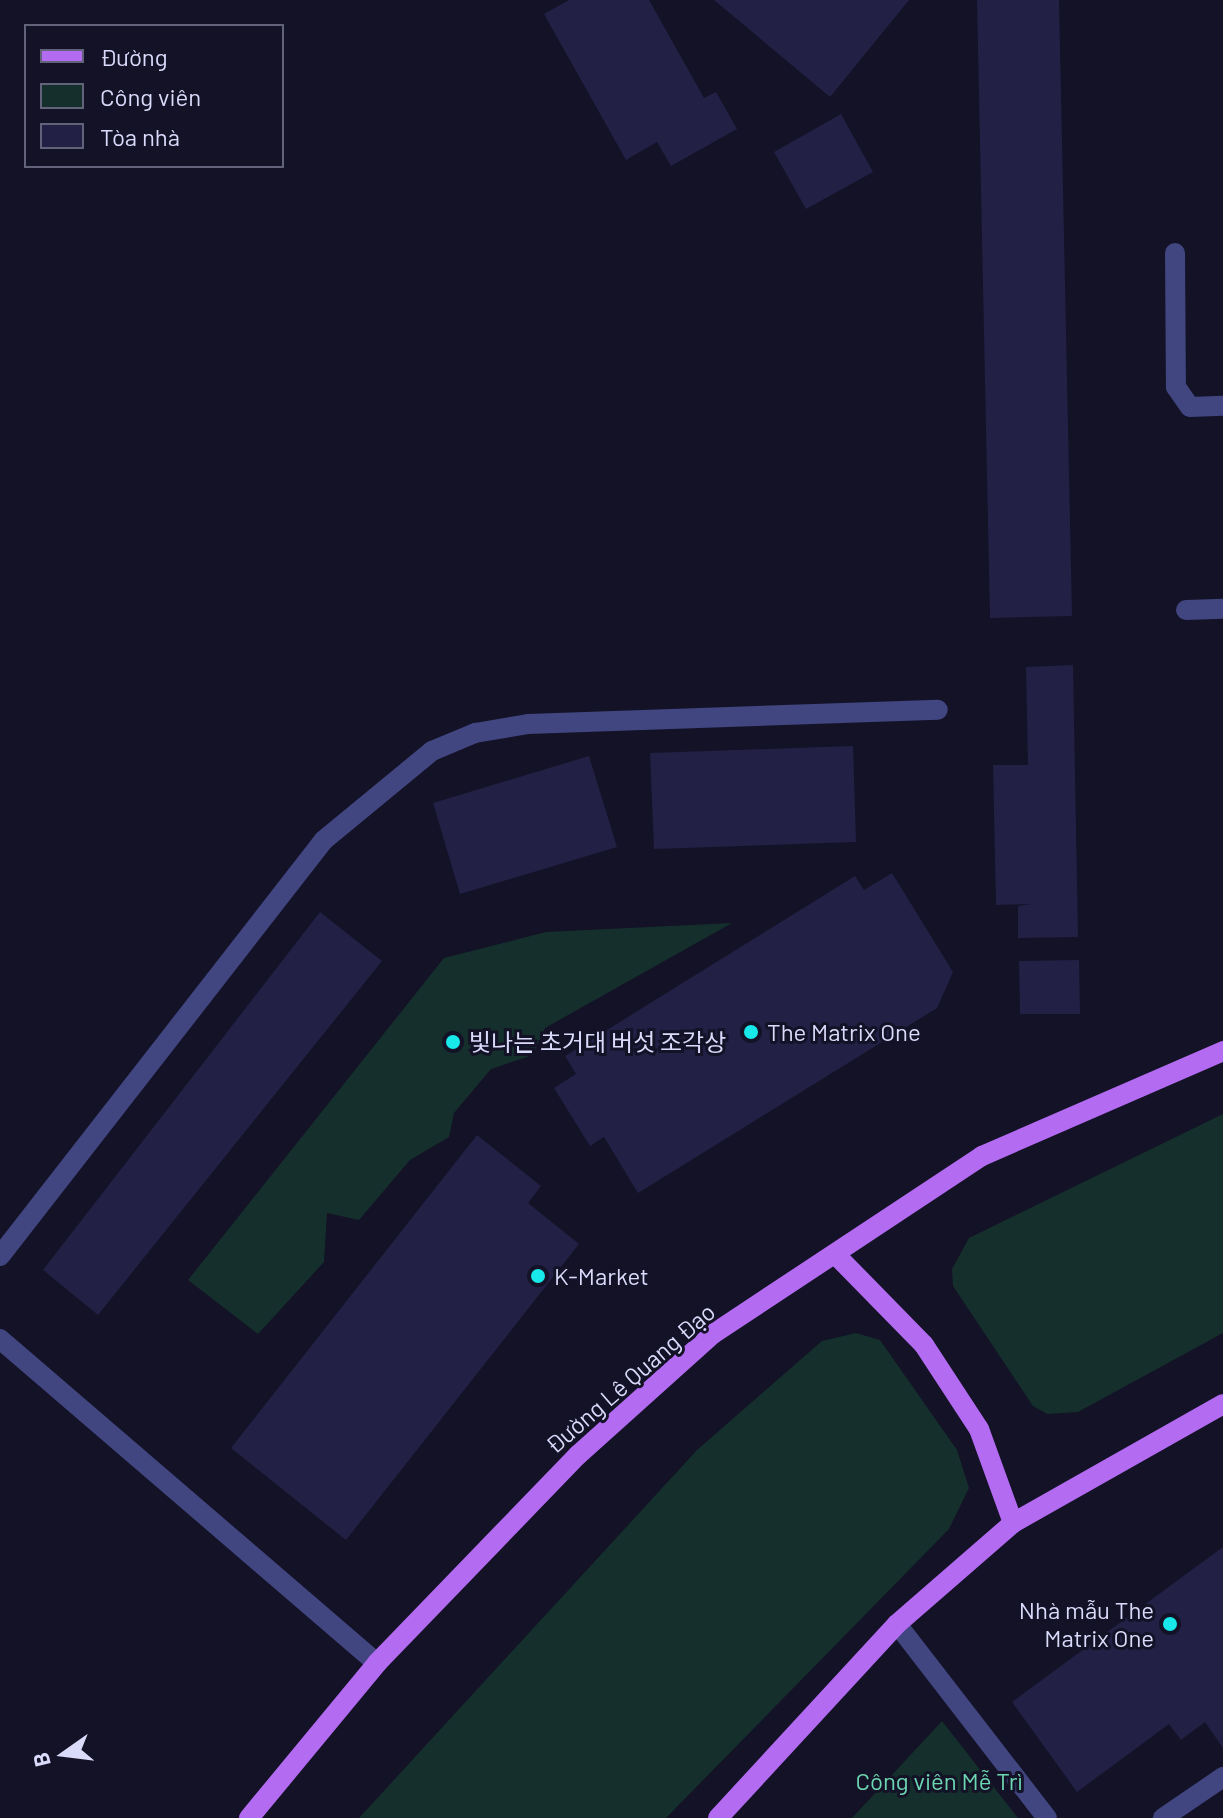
<!DOCTYPE html>
<meta charset="utf-8">
<style>
body{margin:0}
#map{position:relative;width:1223px;height:1818px;overflow:hidden;background:#131226;font-family:Barlow,"Noto Sans KR",sans-serif}
div>[style]{position:absolute}
.green>*{inset:0;background:#152f2c}
.building>*{inset:0;background:#232045}
.minor>*{height:20px;margin:-10px;padding:0 10px;transform-origin:10px;border-radius:10px;background:#414580}
.major>*{height:20px;margin:-10px;padding:0 10px;transform-origin:10px;border-radius:10px;background:#b26bf1}
.dots>*{width:22px;height:22px;translate:-50% -50%;box-sizing:border-box;border:4px solid #131226;border-radius:50%}
span{translate:-50% -50%;white-space:nowrap;text-align:center;line-height:1.15;-webkit-text-stroke:6px #131226;paint-order:stroke}
.poi-label{font-size:24px;color:#dadafb}
.left{translate:0 -50%;text-align:left}
.right{translate:-100% -50%;text-align:right}
.street-label{font-size:24px;color:#dadafb}
.park-label{font-size:24px;color:#6cd5b1}
.legend{position:absolute;left:24px;top:24px;width:260px;height:144px;box-sizing:border-box;background:#131226;border:2px solid #63627b;margin:0;padding:10px 14px;list-style:none;font-size:24px;color:#dadafb}
.legend li{display:flex;align-items:center;gap:16px;height:40px}
.legend b{width:40px;border:2px solid #63627b}
.north{position:absolute;left:24px;top:1714px;width:80px;height:80px;-webkit-text-stroke:6px #131226;paint-order:stroke;rotate:256deg;font-size:22px;font-weight:700;line-height:32px;text-align:center;color:#dadafb}
.north::after{content:'';display:block;margin:auto;width:28px;height:36px;background:#dadafb;clip-path:polygon(50% 0,100% 100%,50% 72%,0 100%)}
</style>
<div id="map">
<div class="green">
<div style="clip-path:polygon(732px 923px,545px 1028px,533px 1055px,491px 1069px,454px 1113px,449px 1137px,410px 1160px,359px 1220px,327px 1213px,324px 1262px,258px 1334px,188px 1280px,444px 958px,546px 932px)"></div>
<div style="clip-path:polygon(1223px 1114px,1223px 1333px,1078px 1412px,1047px 1414px,1033px 1406px,953px 1286px,952px 1269px,969px 1238px)"></div>
<div style="clip-path:polygon(856px 1333px,880px 1340px,957px 1450px,969px 1488px,949px 1529px,666px 1818px,359px 1818px,697px 1450px,822px 1341px)"></div>
<div style="clip-path:polygon(942px 1721px,1018px 1818px,852px 1818px)"></div>
</div>
<div class="building">
<div style="clip-path:polygon(569px 0,649px 0,704px 98px,716px 92px,737px 129px,671px 166px,657px 142px,626px 160px,544px 14px)"></div>
<div style="clip-path:polygon(714px 0,909px 0,830px 97px)"></div>
<div style="clip-path:polygon(977px 0,1059px 0,1072px 616px,990px 618px)"></div>
<div style="clip-path:polygon(841px 114px,873px 172px,806px 209px,774px 152px)"></div>
<div style="clip-path:polygon(1073px 665px,1078px 937px,1018px 938px,1018px 906px,1031px 904px,996px 905px,993px 765px,1028px 765px,1026px 667px)"></div>
<div style="clip-path:polygon(853px 746px,856px 842px,654px 849px,650px 753px)"></div>
<div style="clip-path:polygon(589px 756px,617px 847px,460px 894px,433px 803px)"></div>
<div style="clip-path:polygon(892px 873px,953px 972px,937px 1008px,638px 1193px,604px 1137px,590px 1146px,554px 1088px,576px 1074px,565px 1056px,855px 876px,864px 890px)"></div>
<div style="clip-path:polygon(320px 912px,382px 961px,98px 1315px,43px 1270px)"></div>
<div style="clip-path:polygon(1079px 960px,1080px 1014px,1020px 1014px,1019px 961px)"></div>
<div style="clip-path:polygon(477px 1135px,541px 1186px,528px 1203px,579px 1244px,346px 1540px,231px 1448px)"></div>
<div style="clip-path:polygon(1223px 1547px,1223px 1748px,1205px 1722px,1181px 1740px,1169px 1724px,1077px 1792px,1012px 1702px)"></div>
</div>
<div class="minor">
<div style="left:1175px;top:253px;width:134px;rotate:89.6deg"></div>
<div style="left:1176px;top:387px;width:24px;rotate:55deg"></div>
<div style="left:1190px;top:407px;width:33px;rotate:-2deg"></div>
<div style="left:1186px;top:610px;width:37px;rotate:-2deg"></div>
<div style="left:0;top:1256px;width:527px;rotate:-52.09deg"></div>
<div style="left:324px;top:840px;width:140px;rotate:-39.5deg"></div>
<div style="left:432px;top:751px;width:47px;rotate:-22.7deg"></div>
<div style="left:475px;top:733px;width:54px;rotate:-9.6deg"></div>
<div style="left:528px;top:724px;width:410px;rotate:-2deg"></div>
<div style="left:0;top:1339px;width:497px;rotate:40.7deg"></div>
<div style="left:897px;top:1624px;width:245px;rotate:52.3deg"></div>
<div style="left:1163px;top:1818px;width:73px;rotate:-34.3deg"></div>
</div>
<div class="major">
<div style="left:835px;top:1254px;width:127px;rotate:45.6deg"></div>
<div style="left:924px;top:1345px;width:100px;rotate:56.8deg"></div>
<div style="left:979px;top:1429px;width:100px;rotate:70.1deg"></div>
<div style="left:249px;top:1818px;width:201px;rotate:-50.4deg"></div>
<div style="left:377px;top:1663px;width:289px;rotate:-46deg"></div>
<div style="left:578px;top:1455px;width:181px;rotate:-41.9deg"></div>
<div style="left:713px;top:1334px;width:323px;rotate:-33.5deg"></div>
<div style="left:982px;top:1156px;width:263px;rotate:-23.5deg"></div>
<div style="left:718px;top:1818px;width:264px;rotate:-47.3deg"></div>
<div style="left:897px;top:1624px;width:154px;rotate:-41deg"></div>
<div style="left:1013px;top:1523px;width:241px;rotate:-29.5deg"></div>
</div>
<div class="dots">
<div style="left:751px;top:1032px;background:#18e8e9"></div>
<div style="left:453px;top:1042px;background:#18e8e9"></div>
<div style="left:538px;top:1276px;background:#18e8e9"></div>
<div style="left:1170px;top:1624px;background:#18e8e9"></div>
</div>
<div class="poi-label">
<span class="left" style="left:767px;top:1032px">The Matrix One</span>
<span class="left" style="left:469px;top:1042px">빛나는 초거대 버섯 조각상</span>
<span class="left" style="left:554px;top:1276px">K-Market</span>
<span class="right" style="left:1154px;top:1624px">Nhà mẫu The<br>Matrix One</span>
</div>
<div class="street-label">
<span style="left:630px;top:1378px;rotate:-41deg">Đường Lê Quang Đạo</span>
</div>
<div class="park-label">
<span style="left:939px;top:1781px">Công viên Mễ Trì</span>
</div>
<ul class="legend">
<li><b style="height:10px;background:#b26bf1"></b>Đường</li>
<li><b style="height:22px;background:#152f2c"></b>Công viên</li>
<li><b style="height:22px;background:#232045"></b>Tòa nhà</li>
</ul>
<div class="north">B</div>
</div>
